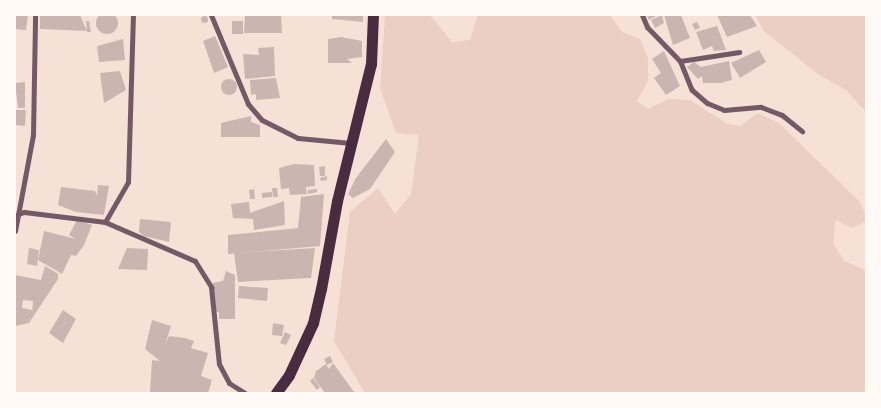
<!DOCTYPE html>
<style>
body{margin:0}
#map{position:relative;width:881px;height:408px;overflow:hidden;background:#f7e1d7;font-family:Karla,sans-serif}
div>[style]{position:absolute}
.green>*{inset:0;background:#ebcfc5}
.building>*{inset:0;background:#ccb4b1}
.round{border-radius:50%}
.minor>*{height:5px;margin:-2.5px;padding:0 2.5px;transform-origin:2.5px;border-radius:2.5px;background:#755966}
.primary>*{height:11px;margin:-5.5px;padding:0 5.5px;transform-origin:5.5px;border-radius:5.5px;background:#4a2c40}
span{translate:-50% -50%;white-space:nowrap;text-align:center;line-height:1.15;-webkit-text-stroke:5px #fffaf5;paint-order:stroke}
.frame{position:absolute;inset:0;border:16px solid #fffaf5;pointer-events:none}
</style>
<div id="map">
<div class="green">
<div style="clip-path:polygon(385px 15px,430px 15px,452px 42px,470px 40px,478px 15px,610px 15px,622px 32px,640px 39px,648px 58px,648px 81px,637px 101px,648px 109px,668px 99px,690px 100px,728px 124px,740px 126px,758px 113px,779px 123px,859px 201px,866px 216px,866px 221px,852px 228px,836px 220px,833px 243px,844px 261px,866px 270px,866px 393px,365px 393px,334px 341px,350px 212px,378px 188px,395px 214px,411px 194px,419px 135px,396px 133px,380px 88px)"></div>
<div style="clip-path:polygon(755px 15px,866px 15px,866px 112px,846px 90px,819px 75px,764px 31px)"></div>
</div>
<div class="building">
<div class="round" style="left:96px;top:12px;width:22px;height:22px"></div>
<div style="clip-path:polygon(15px 15px,28px 15px,26px 30px,15px 29px)"></div>
<div style="clip-path:polygon(40px 15px,80px 15px,87px 31px,40px 29px)"></div>
<div style="clip-path:polygon(245px 15px,281px 15px,282px 33px,244px 33px)"></div>
<div style="clip-path:polygon(332px 15px,363px 15px,363px 22px,332px 19px)"></div>
<div style="clip-path:polygon(647px 15px,658px 15px,649px 20px)"></div>
<div style="clip-path:polygon(662px 15px,664px 23px,655px 28px,651px 20px)"></div>
<div style="clip-path:polygon(664px 15px,681px 15px,690px 38px,673px 45px)"></div>
<div style="clip-path:polygon(717px 15px,750px 15px,757px 26px,727px 37px)"></div>
<div class="round" style="left:200.5px;top:15.5px;width:7px;height:7px"></div>
<div style="clip-path:polygon(86px 21px,89px 21px,91px 32px,87px 32px)"></div>
<div style="clip-path:polygon(232px 21px,243px 21px,243px 34px,232px 34px)"></div>
<div style="clip-path:polygon(697px 22px,700px 28px,695px 30px,692px 24px)"></div>
<div style="clip-path:polygon(717px 26px,726px 50px,714px 51px,712px 46px,703px 50px,696px 32px)"></div>
<div style="clip-path:polygon(215px 36px,228px 67px,214px 73px,203px 41px)"></div>
<div style="clip-path:polygon(341px 37px,362px 41px,362px 57px,347px 59px,352px 63px,328px 63px,328px 39px)"></div>
<div style="clip-path:polygon(123px 39px,125px 60px,99px 62px,97px 46px)"></div>
<div style="clip-path:polygon(274px 47px,275px 76px,245px 79px,243px 54px,259px 55px,258px 48px)"></div>
<div style="clip-path:polygon(759px 50px,766px 62px,740px 78px,731px 63px)"></div>
<div style="clip-path:polygon(664px 51px,680px 86px,666px 95px,654px 78px,661px 73px,652px 59px)"></div>
<div style="clip-path:polygon(729px 61px,732px 80px,721px 83px,703px 83px,702px 76px,698px 79px,687px 67px,694px 62px,701px 67px)"></div>
<div style="clip-path:polygon(120px 71px,126px 90px,104px 103px,100px 73px)"></div>
<div style="clip-path:polygon(276px 78px,280px 98px,256px 100px,256px 94px,251px 95px,250px 80px)"></div>
<div class="round" style="left:221px;top:79px;width:16px;height:16px"></div>
<div style="clip-path:polygon(25px 82px,25px 108px,18px 108px,15px 83px)"></div>
<div style="clip-path:polygon(15px 110px,26px 110px,25px 126px,15px 125px)"></div>
<div style="clip-path:polygon(251px 116px,251px 122px,260px 125px,260px 137px,221px 137px,221px 123px)"></div>
<div style="clip-path:polygon(386px 139px,395px 152px,370px 189px,353px 198px,348px 194px,356px 178px)"></div>
<div style="clip-path:polygon(294px 164px,314px 165px,315px 186px,306px 187px,307px 194px,290px 195px,289px 188px,281px 189px,279px 168px)"></div>
<div style="clip-path:polygon(325px 166px,325px 176px,320px 176px,319px 167px)"></div>
<div style="clip-path:polygon(327px 176px,327px 180px,321px 181px,320px 178px)"></div>
<div style="clip-path:polygon(98px 185px,109px 186px,104px 215px,76px 212px,58px 205px,61px 187px,95px 191px,97px 196px)"></div>
<div style="clip-path:polygon(272px 188px,277px 188px,278px 197px,273px 197px)"></div>
<div style="clip-path:polygon(254px 189px,255px 199px,250px 199px,249px 190px)"></div>
<div style="clip-path:polygon(317px 189px,317px 192px,308px 194px,308px 190px)"></div>
<div style="clip-path:polygon(272px 192px,272px 197px,262px 198px,262px 193px)"></div>
<div style="clip-path:polygon(324px 194px,320px 246px,228px 254px,228px 235px,298px 228px,301px 197px)"></div>
<div style="clip-path:polygon(284px 201px,285px 225px,254px 230px,253px 219px,233px 218px,231px 204px,249px 202px,250px 213px)"></div>
<div style="clip-path:polygon(140px 219px,171px 222px,169px 242px,144px 236px,139px 232px)"></div>
<div style="clip-path:polygon(77px 220px,92px 225px,84px 245px,76px 256px,71px 255px,62px 274px,38px 260px,44px 231px,76px 239px,69px 235px)"></div>
<div style="clip-path:polygon(29px 248px,39px 250px,37px 266px,27px 264px)"></div>
<div style="clip-path:polygon(127px 248px,148px 249px,147px 270px,118px 269px)"></div>
<div style="clip-path:polygon(315px 248px,311px 278px,238px 282px,234px 253px)"></div>
<div style="clip-path:polygon(evenodd,45px 266px,58px 274px,58px 279px,29px 323px,15px 326px,15px 275px,41px 280px,45px 266px,23px 300px,33px 301px,32px 314px,32px 310px,22px 308px,23px 300px)"></div>
<div style="clip-path:polygon(226px 271px,235px 275px,235px 319px,219px 319px,219px 312px,214px 312px,213px 283px,223px 281px)"></div>
<div style="clip-path:polygon(239px 286px,268px 288px,267px 301px,238px 298px)"></div>
<div style="clip-path:polygon(63px 310px,76px 319px,63px 343px,49px 333px)"></div>
<div style="clip-path:polygon(152px 320px,171px 326px,165px 345px,169px 336px,185px 338px,194px 341px,191px 348px,208px 353px,201px 376px,212px 380px,208px 393px,150px 392px,152px 360px,160px 361px,145px 349px)"></div>
<div style="clip-path:polygon(273px 323px,284px 325px,282px 336px,272px 335px)"></div>
<div style="clip-path:polygon(285px 332px,291px 335px,286px 345px,280px 343px)"></div>
<div style="clip-path:polygon(330px 356px,333px 362px,327px 365px,324px 359px)"></div>
<div style="clip-path:polygon(333px 363px,354px 392px,354px 393px,325px 393px,314px 378px,316px 371px,326px 364px,329px 369px)"></div>
<div style="clip-path:polygon(313px 378px,320px 387px,317px 390px,310px 381px)"></div>
</div>
<div class="minor">
<div style="left:211px;top:15px;width:96px;rotate:67.4deg"></div>
<div style="left:248px;top:104px;width:21px;rotate:49deg"></div>
<div style="left:262px;top:120px;width:40px;rotate:26.6deg"></div>
<div style="left:298px;top:138px;width:53px;rotate:5.4deg"></div>
<div style="left:642px;top:15px;width:13px;rotate:67deg"></div>
<div style="left:647px;top:27px;width:47px;rotate:45.9deg"></div>
<div style="left:680px;top:61px;width:60px;rotate:-8.7deg"></div>
<div style="left:680px;top:61px;width:31px;rotate:68deg"></div>
<div style="left:692px;top:90px;width:20px;rotate:41deg"></div>
<div style="left:707px;top:103px;width:18px;rotate:22deg"></div>
<div style="left:724px;top:110px;width:37px;rotate:-5deg"></div>
<div style="left:761px;top:107px;width:22px;rotate:21deg"></div>
<div style="left:782px;top:115px;width:26px;rotate:39deg"></div>
<div style="left:16px;top:215px;width:9px;rotate:-21deg"></div>
<div style="left:24px;top:212px;width:82px;rotate:7deg"></div>
<div style="left:105px;top:222px;width:98px;rotate:23.4deg"></div>
<div style="left:195px;top:261px;width:31px;rotate:58deg"></div>
<div style="left:211px;top:287px;width:77px;rotate:84.1deg"></div>
<div style="left:219px;top:364px;width:21px;rotate:62deg"></div>
<div style="left:229px;top:383px;width:19px;rotate:32deg"></div>
<div style="left:105px;top:222px;width:46px;rotate:-60.1deg"></div>
<div style="left:128px;top:182px;width:167px;rotate:-88.3deg"></div>
<div style="left:15px;top:231px;width:98px;rotate:-79.4deg"></div>
<div style="left:33px;top:135px;width:120px;rotate:-89deg"></div>
</div>
<div class="primary">
<div style="left:276px;top:393px;width:22px;rotate:-54deg"></div>
<div style="left:289px;top:375px;width:57px;rotate:-65.2deg"></div>
<div style="left:313px;top:323px;width:35px;rotate:-77deg"></div>
<div style="left:321px;top:289px;width:89px;rotate:-79.7deg"></div>
<div style="left:337px;top:201px;width:141px;rotate:-76.1deg"></div>
<div style="left:371px;top:64px;width:49px;rotate:-87.7deg"></div>
</div>
<div class="frame"></div>
</div>
